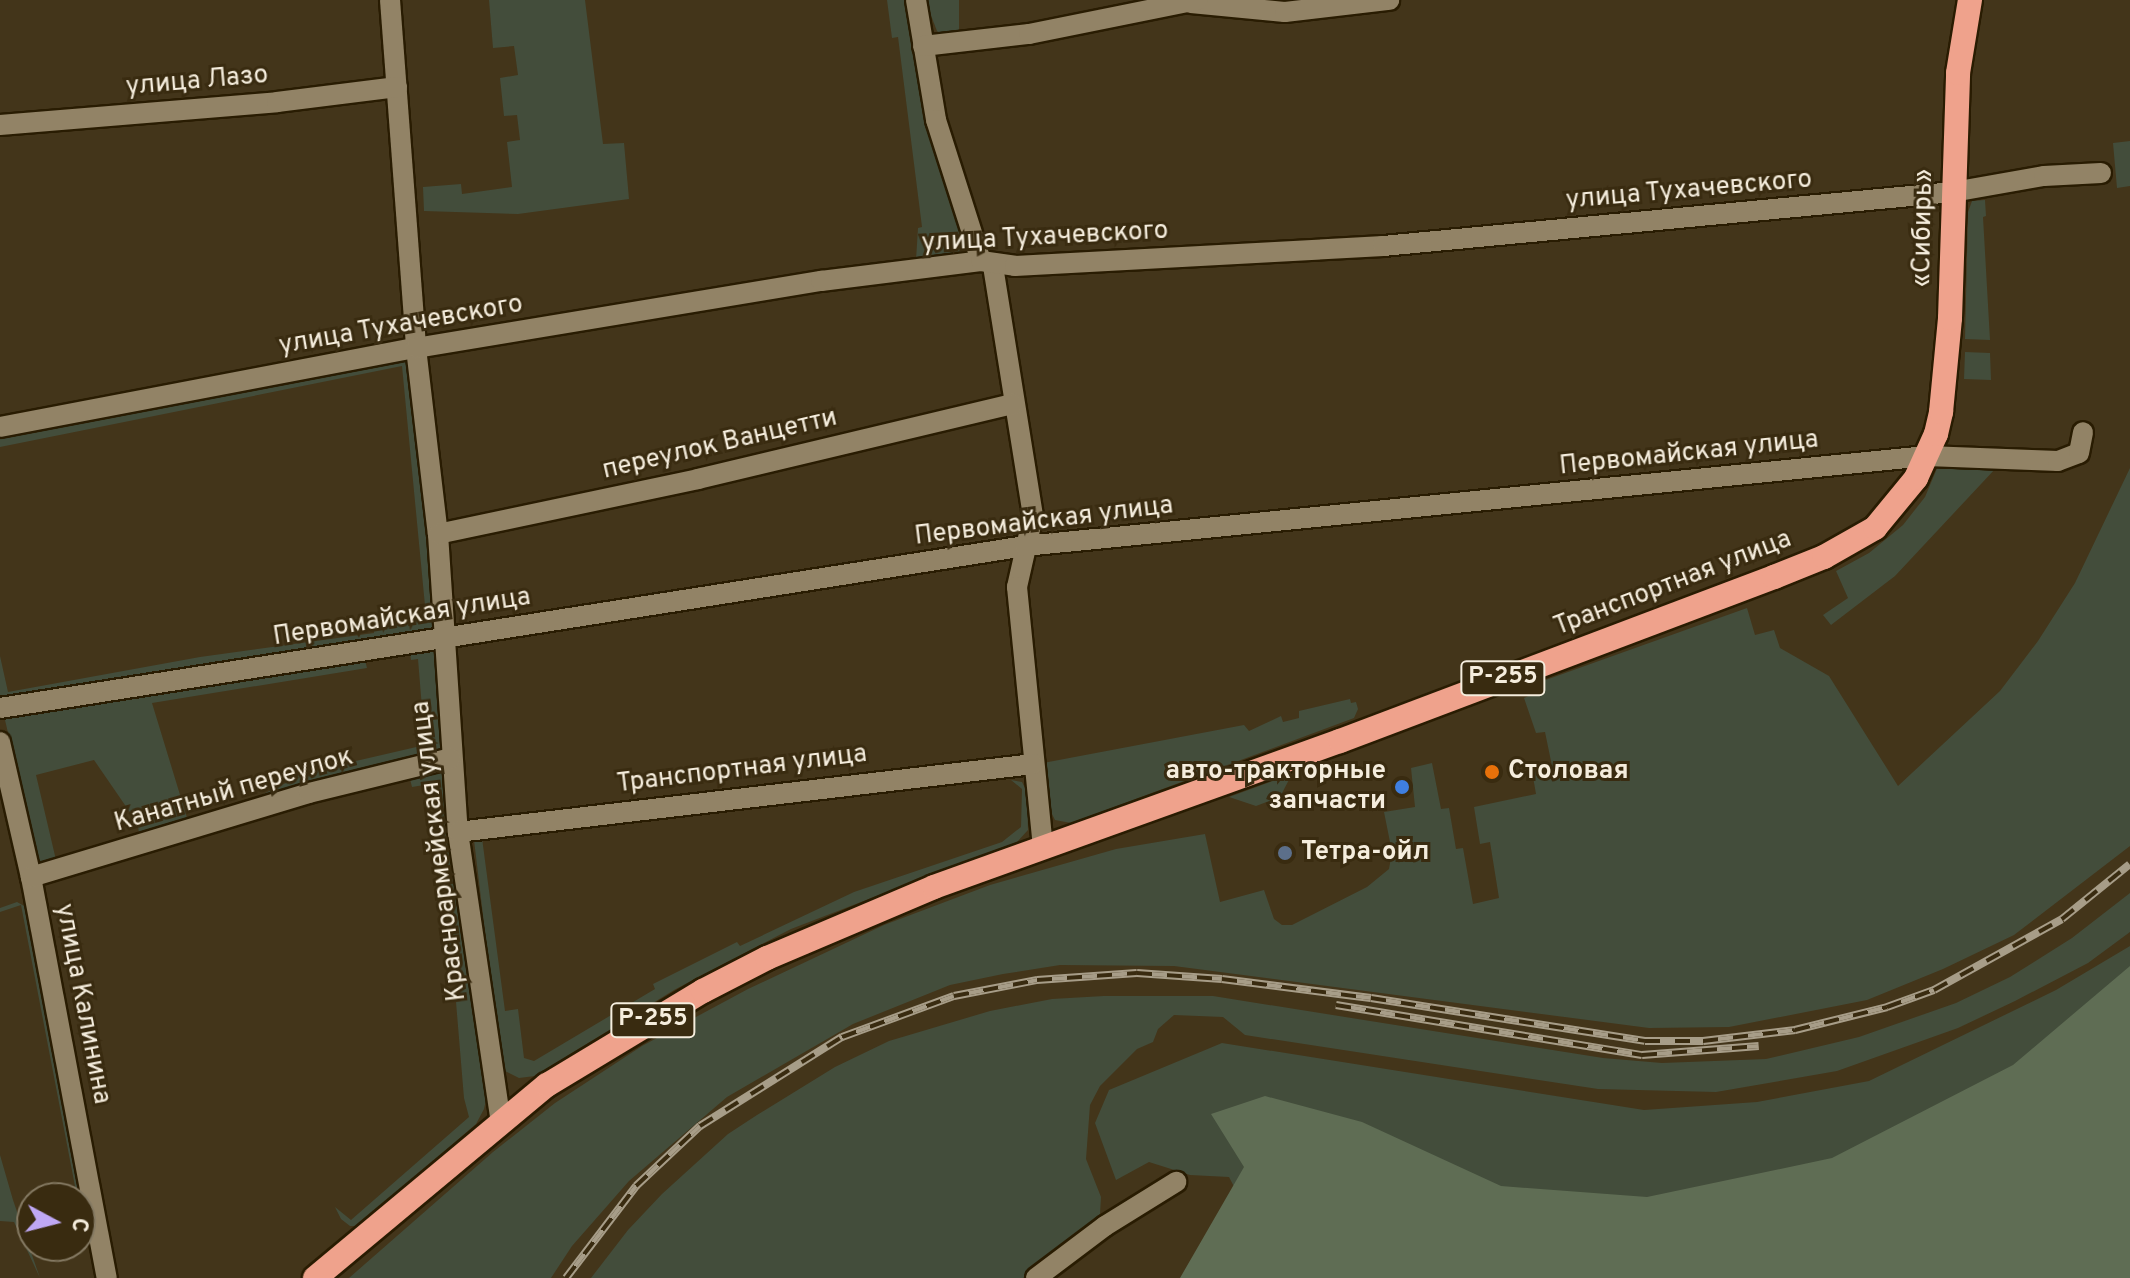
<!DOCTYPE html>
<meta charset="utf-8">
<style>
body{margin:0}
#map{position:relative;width:2130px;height:1278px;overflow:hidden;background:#43351a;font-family:Overpass,sans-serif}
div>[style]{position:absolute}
.green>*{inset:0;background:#434d3b}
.forest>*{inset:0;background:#5f6d54}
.roads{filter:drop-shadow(2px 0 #291c02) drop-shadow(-2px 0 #291c02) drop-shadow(0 2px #291c02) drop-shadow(0 -2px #291c02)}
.minor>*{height:20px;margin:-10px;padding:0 10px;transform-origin:10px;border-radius:10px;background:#928366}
.highway>*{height:24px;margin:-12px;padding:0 12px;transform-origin:12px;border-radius:12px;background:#efa28c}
.rail>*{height:8px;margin-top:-4px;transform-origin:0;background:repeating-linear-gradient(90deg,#392b10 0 15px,#a79d88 0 30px);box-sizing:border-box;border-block:2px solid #a79d88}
.dots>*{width:22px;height:22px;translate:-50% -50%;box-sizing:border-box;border:4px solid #392b10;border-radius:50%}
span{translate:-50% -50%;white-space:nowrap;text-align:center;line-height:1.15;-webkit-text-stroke:6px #392b10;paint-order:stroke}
.shield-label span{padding:2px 6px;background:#392b10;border:2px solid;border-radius:6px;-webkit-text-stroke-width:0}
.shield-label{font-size:24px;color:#f5eddd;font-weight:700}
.street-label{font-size:26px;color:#f5eddd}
.poi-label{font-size:26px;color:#f5eddd;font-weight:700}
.right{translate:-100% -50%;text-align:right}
.left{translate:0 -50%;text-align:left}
.north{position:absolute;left:16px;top:1182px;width:80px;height:80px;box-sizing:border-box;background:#392b10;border:2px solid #847962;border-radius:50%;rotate:97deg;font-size:22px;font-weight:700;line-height:32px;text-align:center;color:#f5eddd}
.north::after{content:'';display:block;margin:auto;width:28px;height:36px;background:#bfa8f4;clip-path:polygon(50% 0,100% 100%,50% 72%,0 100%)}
</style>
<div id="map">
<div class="green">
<div style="clip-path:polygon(489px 0,585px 0,603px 144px,624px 143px,629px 199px,518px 214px,424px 211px,423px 187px,461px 184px,462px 194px,512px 187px,507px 142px,520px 140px,517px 115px,504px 116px,500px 78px,518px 75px,514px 46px,493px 48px)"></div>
<div style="clip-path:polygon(887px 0,906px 0,918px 71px,939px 160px,969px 253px,916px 260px,918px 228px,922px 227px,898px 37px,892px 38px)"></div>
<div style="clip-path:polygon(925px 0,959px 0,959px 36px,943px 36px,937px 31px)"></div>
<div style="clip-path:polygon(2130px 141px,2130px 186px,2117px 188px,2113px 143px)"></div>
<div style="clip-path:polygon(1985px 200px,1986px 216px,1983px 217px,1990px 340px,1965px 339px,1968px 212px,1972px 201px)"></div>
<div style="clip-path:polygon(1965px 352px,1990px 353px,1991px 380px,1964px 379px)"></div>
<div style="clip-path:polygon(411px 355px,437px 630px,0 700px,0 656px,8px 692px,200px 657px,374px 633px,373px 624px,426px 616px,402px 366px,0 447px,0 438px)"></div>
<div style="clip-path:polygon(1938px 466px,1996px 468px,1895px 576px,1831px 625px,1823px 615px,1848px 598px,1836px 571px,1869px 553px,1903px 525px,1925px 497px)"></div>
<div style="clip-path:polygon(2130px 468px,2130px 846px,2014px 935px,1943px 969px,1867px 1000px,1729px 1027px,1649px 1028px,1174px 966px,1060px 965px,1003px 974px,950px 985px,853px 1024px,727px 1097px,629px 1181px,572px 1246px,551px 1278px,349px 1278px,493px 1152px,555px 1103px,642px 1046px,748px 989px,884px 925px,990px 885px,1116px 849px,1205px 834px,1220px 902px,1264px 890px,1274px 919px,1282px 925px,1292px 925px,1367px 887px,1389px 869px,1392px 852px,1384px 812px,1415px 807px,1411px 768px,1432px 763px,1441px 809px,1449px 808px,1456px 849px,1463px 848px,1473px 904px,1499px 898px,1490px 842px,1480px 844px,1474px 807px,1536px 794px,1532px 771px,1552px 766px,1545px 732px,1536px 733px,1524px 698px,1542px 690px,1540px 682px,1747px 608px,1755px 635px,1774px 630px,1780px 648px,1829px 676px,1898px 786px,2000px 691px,2038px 641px,2075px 583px)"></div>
<div style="clip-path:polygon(evenodd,435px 649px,442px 746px,438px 752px,43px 864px,38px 858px,4px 716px,365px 660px,367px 668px,152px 703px,188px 821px,255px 798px,292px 780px,291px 776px,425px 745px,418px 659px,411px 660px,410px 653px,435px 649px,94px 760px,138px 824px,139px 835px,56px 860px,36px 775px,94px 760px)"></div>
<div style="clip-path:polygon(1350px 699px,1351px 703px,1356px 702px,1358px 709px,1354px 718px,1071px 823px,1055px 820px,1052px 814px,1043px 763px,1244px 725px,1249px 731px,1281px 716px,1283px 722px,1299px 718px,1299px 711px)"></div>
<div style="clip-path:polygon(441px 769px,486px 1100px,484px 1109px,476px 1124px,358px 1226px,350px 1226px,341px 1219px,335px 1207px,351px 1220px,469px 1117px,464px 1098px,456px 1002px,461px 1001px,456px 957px,448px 958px,446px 938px,451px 937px,436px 783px,412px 787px,409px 775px)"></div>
<div style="clip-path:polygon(1292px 774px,1280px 797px,1256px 806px,1229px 797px)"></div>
<div style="clip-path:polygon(1011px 780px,1022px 782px,1027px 792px,1028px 830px,1017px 842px,791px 929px,674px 990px,535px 1076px,519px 1078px,505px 1071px,499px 1049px,474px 840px,482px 838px,505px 1011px,518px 1009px,524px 1058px,534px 1061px,655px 989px,653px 984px,737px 942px,740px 946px,854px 892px,1002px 842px,1021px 827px,1022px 789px)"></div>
<div style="clip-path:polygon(2130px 893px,2130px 932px,2088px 963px,2015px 1001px,1958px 1028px,1837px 1071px,1716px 1092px,1598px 1089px,1245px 1035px,1223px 1017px,1174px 1015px,1158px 1029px,1153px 1042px,1137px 1049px,1100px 1086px,1090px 1105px,1086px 1159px,1101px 1197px,1100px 1214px,1023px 1278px,591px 1278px,628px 1230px,662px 1194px,728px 1134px,757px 1115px,835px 1067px,889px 1041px,990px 1011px,1052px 999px,1104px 996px,1213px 996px,1603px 1058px,1662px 1063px,1766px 1059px,1859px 1037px,1956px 1003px,2010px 977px,2072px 938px)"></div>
<div style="clip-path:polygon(17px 902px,26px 907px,92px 1225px,83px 1228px,21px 905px,0 912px,0 908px)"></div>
<div style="clip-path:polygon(2130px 946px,2130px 1278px,1254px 1225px,1229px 1177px,1190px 1175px,1149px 1162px,1116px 1180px,1095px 1123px,1109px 1090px,1222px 1043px,1644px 1110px,1757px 1102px,1869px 1081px,2056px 990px)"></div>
<div style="clip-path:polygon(0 1155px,13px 1200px,40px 1278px,14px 1222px,0 1221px)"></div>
</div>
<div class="forest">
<div style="clip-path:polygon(2130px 966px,2130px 1278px,1180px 1278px,1244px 1167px,1211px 1114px,1265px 1096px,1362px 1122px,1501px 1186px,1647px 1197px,1832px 1158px,2013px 1065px)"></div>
</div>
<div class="roads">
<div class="minor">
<div style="left:390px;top:0;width:349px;rotate:85.7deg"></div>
<div style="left:416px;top:348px;width:187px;rotate:83.3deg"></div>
<div style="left:438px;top:534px;width:299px;rotate:86.2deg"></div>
<div style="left:458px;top:832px;width:293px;rotate:81.6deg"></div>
<div style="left:916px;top:0;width:122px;rotate:80.5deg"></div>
<div style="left:936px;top:120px;width:148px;rotate:72.3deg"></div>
<div style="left:1191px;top:3px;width:94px;rotate:5.5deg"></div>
<div style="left:1285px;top:12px;width:105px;rotate:-6.6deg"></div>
<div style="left:923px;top:46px;width:107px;rotate:-6.5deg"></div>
<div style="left:1029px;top:34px;width:172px;rotate:-11.4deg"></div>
<div style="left:0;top:125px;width:278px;rotate:-4.7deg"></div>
<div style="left:277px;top:102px;width:121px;rotate:-7.1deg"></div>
<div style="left:993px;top:266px;width:253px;rotate:80.9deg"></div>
<div style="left:1033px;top:516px;width:73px;rotate:102.7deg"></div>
<div style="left:1017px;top:587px;width:263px;rotate:84.3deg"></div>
<div style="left:0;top:427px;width:423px;rotate:-10.8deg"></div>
<div style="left:416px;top:348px;width:411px;rotate:-9.4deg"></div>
<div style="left:821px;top:281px;width:161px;rotate:-7.1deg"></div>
<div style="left:981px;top:261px;width:34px;rotate:8deg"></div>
<div style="left:1015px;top:266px;width:369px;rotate:-3.1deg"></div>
<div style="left:1383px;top:246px;width:573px;rotate:-5.41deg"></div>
<div style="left:1953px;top:192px;width:92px;rotate:-10deg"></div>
<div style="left:2044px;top:176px;width:57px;rotate:-3deg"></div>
<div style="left:438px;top:534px;width:266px;rotate:-11.9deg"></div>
<div style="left:698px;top:479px;width:324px;rotate:-13.4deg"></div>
<div style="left:0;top:708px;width:1038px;rotate:-8.98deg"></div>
<div style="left:1025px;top:546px;width:906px;rotate:-5.7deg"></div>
<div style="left:1927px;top:456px;width:131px;rotate:2.2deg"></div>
<div style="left:2058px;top:461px;width:22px;rotate:-21deg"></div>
<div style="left:2079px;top:453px;width:21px;rotate:-79deg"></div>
<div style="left:0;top:742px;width:139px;rotate:77.1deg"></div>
<div style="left:31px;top:877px;width:408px;rotate:79.3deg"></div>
<div style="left:458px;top:832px;width:579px;rotate:-6.74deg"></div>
<div style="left:31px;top:877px;width:290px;rotate:-16.8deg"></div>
<div style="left:309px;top:793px;width:146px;rotate:-13.8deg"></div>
<div style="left:1036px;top:1278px;width:86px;rotate:-37deg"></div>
<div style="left:1105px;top:1226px;width:84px;rotate:-31.8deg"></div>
</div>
<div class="highway">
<div style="left:315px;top:1278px;width:302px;rotate:-39.8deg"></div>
<div style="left:547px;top:1085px;width:182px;rotate:-31.1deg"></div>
<div style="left:703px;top:991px;width:72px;rotate:-27.3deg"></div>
<div style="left:767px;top:958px;width:181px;rotate:-23deg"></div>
<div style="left:934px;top:887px;width:431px;rotate:-19.8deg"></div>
<div style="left:1340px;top:741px;width:464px;rotate:-20.7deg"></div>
<div style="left:1774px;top:577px;width:54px;rotate:-21.8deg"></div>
<div style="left:1824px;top:557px;width:59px;rotate:-29.6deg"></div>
<div style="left:1875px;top:528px;width:65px;rotate:-50.6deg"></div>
<div style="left:1916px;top:478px;width:48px;rotate:-65.6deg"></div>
<div style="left:1936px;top:434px;width:23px;rotate:-77deg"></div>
<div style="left:1941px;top:412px;width:94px;rotate:-84.5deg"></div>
<div style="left:1950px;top:318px;width:245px;rotate:-88.1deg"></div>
<div style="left:1958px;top:73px;width:74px;rotate:-80.7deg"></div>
</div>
</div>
<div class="rail">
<div style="left:1336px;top:1005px;width:310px;rotate:9.3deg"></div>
<div style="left:1642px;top:1055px;width:117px;rotate:-4.4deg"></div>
<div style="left:566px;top:1278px;width:116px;rotate:-52.7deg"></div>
<div style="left:636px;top:1186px;width:88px;rotate:-43.2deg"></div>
<div style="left:700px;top:1126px;width:168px;rotate:-32.1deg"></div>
<div style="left:842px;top:1037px;width:119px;rotate:-20.1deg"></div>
<div style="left:954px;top:996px;width:85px;rotate:-10.9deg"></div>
<div style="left:1037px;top:980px;width:100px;rotate:-4deg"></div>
<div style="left:1137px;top:973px;width:85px;rotate:4deg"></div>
<div style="left:1222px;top:979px;width:150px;rotate:7.3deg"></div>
<div style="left:1371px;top:998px;width:277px;rotate:8.9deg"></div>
<div style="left:1645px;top:1041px;width:58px"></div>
<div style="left:1703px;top:1041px;width:93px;rotate:-6.8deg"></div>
<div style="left:1795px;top:1030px;width:95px;rotate:-14deg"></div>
<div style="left:1887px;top:1007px;width:50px;rotate:-19.9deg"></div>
<div style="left:1934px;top:990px;width:146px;rotate:-29deg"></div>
<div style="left:2062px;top:919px;width:87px;rotate:-39deg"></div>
</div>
<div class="dots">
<div style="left:1492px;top:772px;background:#e8710a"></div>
<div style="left:1402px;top:787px;background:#3f7fe0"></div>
<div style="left:1285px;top:853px;background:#5c6f8a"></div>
</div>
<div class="shield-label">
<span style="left:1503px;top:678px">Р-255</span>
<span style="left:653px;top:1020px">Р-255</span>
</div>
<div class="street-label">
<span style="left:197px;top:82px;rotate:-5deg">улица Лазо</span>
<span style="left:1689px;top:191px;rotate:-5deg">улица Тухачевского</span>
<span style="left:1924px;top:228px;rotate:-89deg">«Сибирь»</span>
<span style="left:1045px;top:238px;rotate:-3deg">улица Тухачевского</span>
<span style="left:401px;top:326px;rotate:-10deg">улица Тухачевского</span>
<span style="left:720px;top:445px;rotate:-13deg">переулок Ванцетти</span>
<span style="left:1689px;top:454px;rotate:-6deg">Первомайская улица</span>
<span style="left:1044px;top:522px;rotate:-7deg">Первомайская улица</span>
<span style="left:1673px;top:584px;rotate:-21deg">Транспортная улица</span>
<span style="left:402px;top:618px;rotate:-9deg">Первомайская улица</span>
<span style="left:742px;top:770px;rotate:-7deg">Транспортная улица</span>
<span style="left:234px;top:791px;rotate:-16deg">Канатный переулок</span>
<span style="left:440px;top:851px;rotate:-97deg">Красноармейская улица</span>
<span style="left:82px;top:1004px;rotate:79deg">улица Калинина</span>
</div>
<div class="poi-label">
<span class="right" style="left:1386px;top:787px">авто-тракторные<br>запчасти</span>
<span class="left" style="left:1508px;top:772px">Столовая</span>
<span class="left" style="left:1301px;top:853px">Тетра-ойл</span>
</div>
<div class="north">С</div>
</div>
